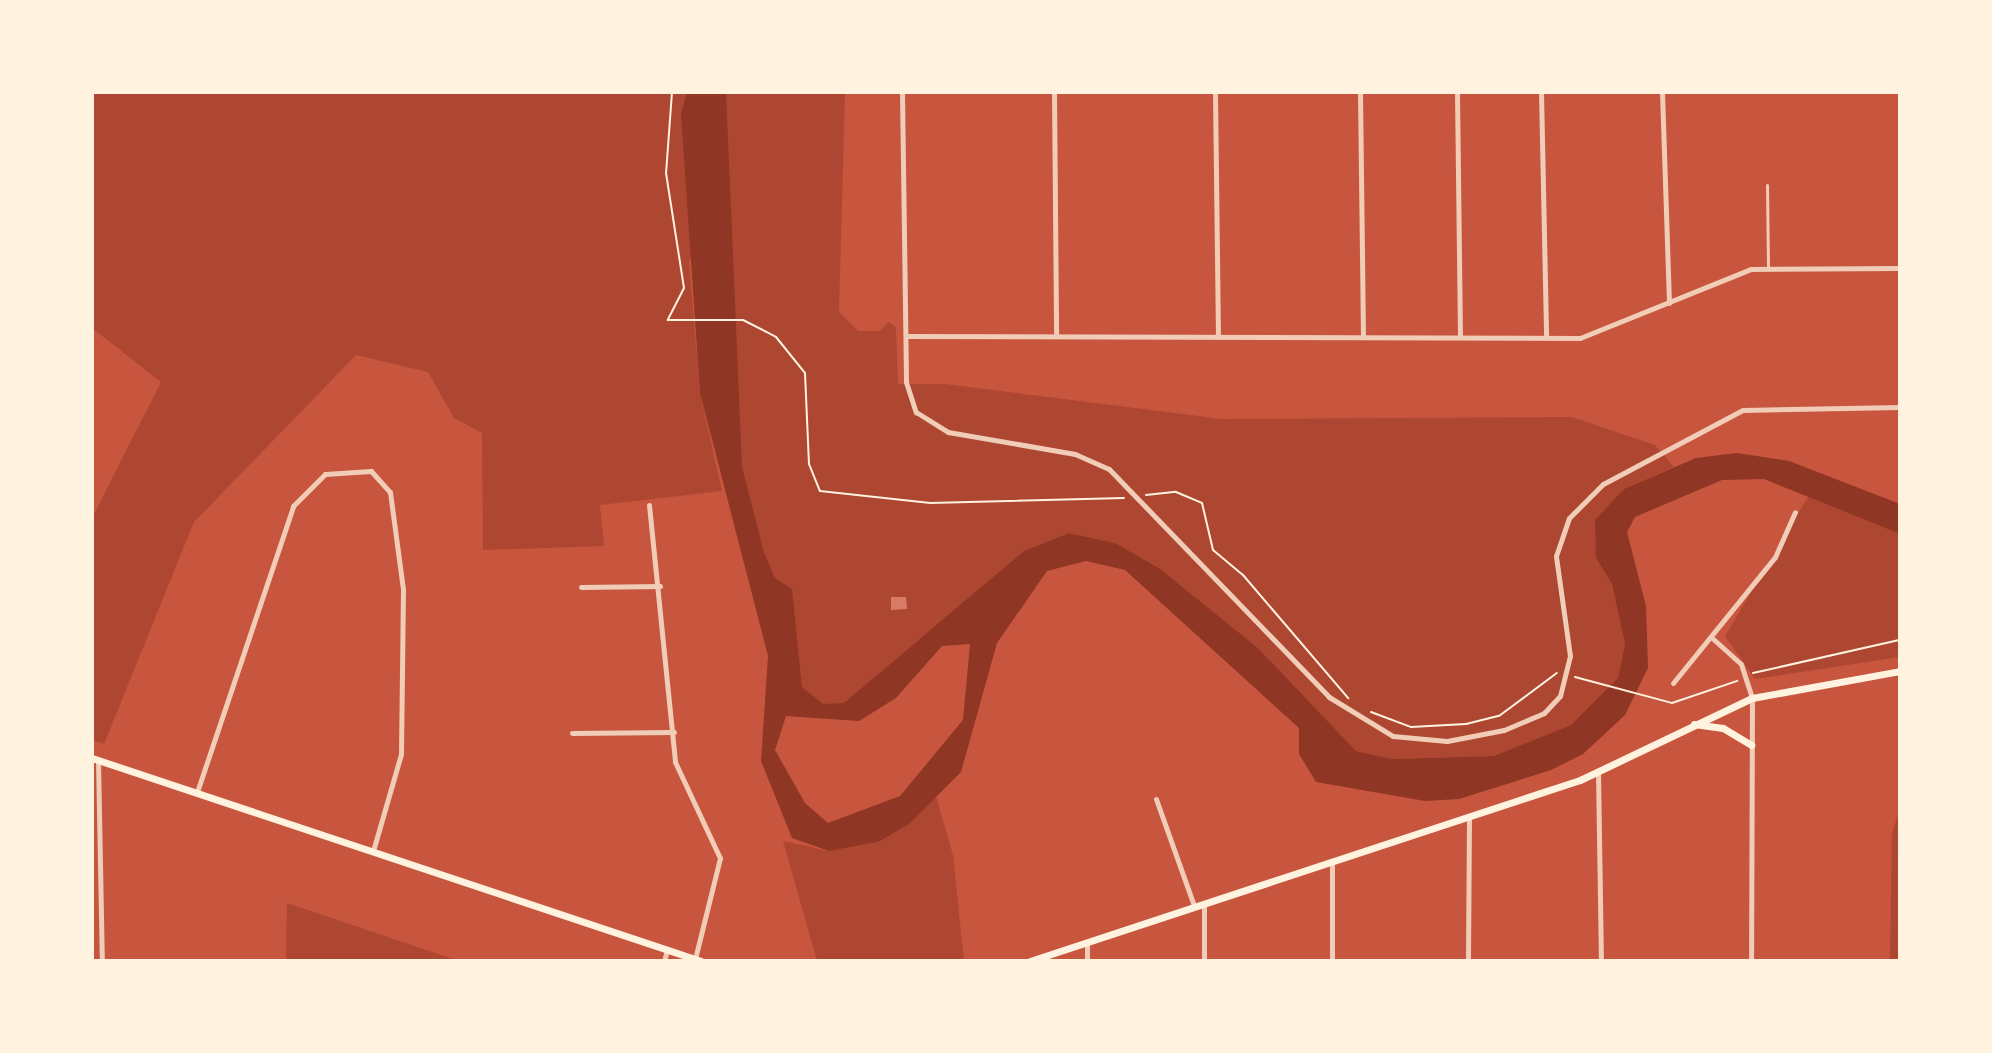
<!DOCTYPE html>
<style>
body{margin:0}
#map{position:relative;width:1992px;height:1053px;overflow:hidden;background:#c8553d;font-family:Montserrat,sans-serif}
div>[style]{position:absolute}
.green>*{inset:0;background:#ae4732}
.water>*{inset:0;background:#8f3625}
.building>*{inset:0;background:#d67c66}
.path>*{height:2px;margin:-1px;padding:0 1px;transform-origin:1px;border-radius:1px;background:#fff3e0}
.service>*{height:3px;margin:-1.5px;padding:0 1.5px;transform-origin:1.5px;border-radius:1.5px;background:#f1ccb7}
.minor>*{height:5px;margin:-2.5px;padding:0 2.5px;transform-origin:2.5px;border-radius:2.5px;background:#f1ccb7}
.secondary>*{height:7px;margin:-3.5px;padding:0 3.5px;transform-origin:3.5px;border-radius:3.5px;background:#fff3e0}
span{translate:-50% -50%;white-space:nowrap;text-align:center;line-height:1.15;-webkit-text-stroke:7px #fff3e0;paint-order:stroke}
.frame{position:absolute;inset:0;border:94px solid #fff3e0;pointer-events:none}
</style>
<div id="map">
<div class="green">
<div style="clip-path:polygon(92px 92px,845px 92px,839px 312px,858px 331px,880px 331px,888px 322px,896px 327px,898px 384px,945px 384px,1222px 419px,1572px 417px,1655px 445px,1674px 467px,1624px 489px,1596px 558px,1612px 584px,1625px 644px,1618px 678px,1571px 725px,1494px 756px,1392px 759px,1356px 751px,1258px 648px,1159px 568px,1115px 543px,1069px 533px,1024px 551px,844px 704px,823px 704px,802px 687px,791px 589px,775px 578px,764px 552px,742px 466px,728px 258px,689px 260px,700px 393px,722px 491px,600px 505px,604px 546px,483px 550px,482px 433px,454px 418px,428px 372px,356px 355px,194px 522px,104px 744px,92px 740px,92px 518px,161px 382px,92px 328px)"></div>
<div style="clip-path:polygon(1808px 497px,1900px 534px,1900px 657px,1755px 679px,1725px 636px)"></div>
<div style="clip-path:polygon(936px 796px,953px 855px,964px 961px,817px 961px,783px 841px,829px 851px,878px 842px)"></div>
<div style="clip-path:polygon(1900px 809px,1900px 961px,1890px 961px,1892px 833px)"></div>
<div style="clip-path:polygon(287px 903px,459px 961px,286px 961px)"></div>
</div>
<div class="water">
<div style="clip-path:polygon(evenodd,687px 92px,726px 92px,742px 466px,764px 552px,775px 578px,792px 589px,802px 687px,823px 704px,844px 703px,1024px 551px,1069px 533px,1115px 543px,1159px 568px,1258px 648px,1356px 751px,1392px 759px,1494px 756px,1571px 725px,1618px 678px,1625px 644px,1612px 584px,1596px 558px,1595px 520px,1624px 489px,1696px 458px,1737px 453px,1789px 461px,1900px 504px,1900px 534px,1764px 479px,1722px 480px,1635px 517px,1627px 532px,1646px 606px,1648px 668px,1625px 715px,1583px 754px,1551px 770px,1459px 799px,1425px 801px,1316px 782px,1299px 754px,1299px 728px,1125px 570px,1086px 561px,1047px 571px,997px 643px,961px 772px,909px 824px,878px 842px,829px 851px,792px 838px,761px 761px,768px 656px,700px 393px,681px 114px,687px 92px,970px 644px,963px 720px,900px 796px,828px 823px,805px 803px,775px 750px,786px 716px,859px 721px,896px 698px,942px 646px,970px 644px)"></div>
</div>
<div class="building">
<div style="clip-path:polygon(891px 597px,906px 597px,907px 609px,891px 610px)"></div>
</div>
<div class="path">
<div style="left:672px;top:92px;width:81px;rotate:94.2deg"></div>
<div style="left:666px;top:173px;width:116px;rotate:81.1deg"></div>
<div style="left:684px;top:288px;width:36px;rotate:117deg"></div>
<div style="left:668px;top:320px;width:75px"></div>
<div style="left:743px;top:320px;width:37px;rotate:27deg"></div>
<div style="left:776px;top:337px;width:46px;rotate:51.1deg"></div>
<div style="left:805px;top:373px;width:91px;rotate:87.5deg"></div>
<div style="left:809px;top:464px;width:29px;rotate:68deg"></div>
<div style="left:820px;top:491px;width:111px;rotate:6.2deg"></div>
<div style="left:930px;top:503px;width:194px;rotate:-1.5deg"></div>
<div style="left:1146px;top:495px;width:30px;rotate:-6deg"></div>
<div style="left:1176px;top:492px;width:28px;rotate:23deg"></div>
<div style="left:1202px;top:503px;width:48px;rotate:76.8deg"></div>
<div style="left:1213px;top:550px;width:39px;rotate:40deg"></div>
<div style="left:1243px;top:575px;width:162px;rotate:49.5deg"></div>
<div style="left:1753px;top:673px;width:151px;rotate:-12.7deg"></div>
<div style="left:1575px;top:677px;width:100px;rotate:15deg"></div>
<div style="left:1672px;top:703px;width:69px;rotate:-18.7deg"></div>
<div style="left:1371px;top:712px;width:43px;rotate:20.6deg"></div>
<div style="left:1411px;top:727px;width:55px;rotate:-3.1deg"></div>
<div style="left:1466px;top:724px;width:34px;rotate:-14deg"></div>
<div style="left:1499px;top:716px;width:72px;rotate:-36.6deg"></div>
</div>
<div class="service">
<div style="left:1767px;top:185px;width:84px;rotate:89.3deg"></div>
</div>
<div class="minor">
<div style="left:902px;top:92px;width:290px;rotate:89.2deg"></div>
<div style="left:906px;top:382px;width:32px;rotate:72deg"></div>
<div style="left:916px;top:412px;width:38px;rotate:32deg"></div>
<div style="left:948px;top:432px;width:129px;rotate:9.8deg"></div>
<div style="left:1075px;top:454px;width:37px;rotate:24deg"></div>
<div style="left:1109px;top:469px;width:317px;rotate:46deg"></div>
<div style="left:1329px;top:697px;width:75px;rotate:31.4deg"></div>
<div style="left:1393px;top:736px;width:54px;rotate:5.3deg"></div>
<div style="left:1447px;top:741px;width:58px;rotate:-10.9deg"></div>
<div style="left:1504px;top:730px;width:43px;rotate:-23deg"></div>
<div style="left:1544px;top:713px;width:23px;rotate:-47deg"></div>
<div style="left:1560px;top:696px;width:41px;rotate:-76deg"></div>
<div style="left:1570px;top:656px;width:101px;rotate:-98deg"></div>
<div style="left:1556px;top:556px;width:40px;rotate:-71.1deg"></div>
<div style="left:1569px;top:518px;width:48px;rotate:-45deg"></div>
<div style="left:1603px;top:484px;width:158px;rotate:-27.9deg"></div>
<div style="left:1743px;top:410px;width:157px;rotate:-1.1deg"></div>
<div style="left:1054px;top:92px;width:244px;rotate:89.5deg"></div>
<div style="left:1215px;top:92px;width:243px;rotate:89.3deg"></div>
<div style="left:1360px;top:92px;width:244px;rotate:89.3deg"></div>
<div style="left:1457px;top:92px;width:244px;rotate:89.3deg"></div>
<div style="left:1541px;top:92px;width:245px;rotate:88.8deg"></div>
<div style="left:1662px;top:92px;width:211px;rotate:88.1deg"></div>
<div style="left:906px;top:336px;width:674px;rotate:0.17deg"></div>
<div style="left:1580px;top:338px;width:184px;rotate:-22deg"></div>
<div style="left:1751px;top:269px;width:149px;rotate:-0.4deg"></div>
<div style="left:649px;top:505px;width:258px;rotate:84.2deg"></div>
<div style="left:675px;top:762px;width:106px;rotate:64.9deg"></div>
<div style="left:720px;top:858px;width:104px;rotate:103.9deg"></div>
<div style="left:581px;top:587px;width:79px;rotate:-0.7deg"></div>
<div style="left:1711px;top:637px;width:40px;rotate:42deg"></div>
<div style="left:1741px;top:664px;width:36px;rotate:72deg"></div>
<div style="left:1752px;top:698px;width:263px;rotate:90.2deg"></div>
<div style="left:1673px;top:683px;width:162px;rotate:-51deg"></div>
<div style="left:1775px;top:557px;width:49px;rotate:-66deg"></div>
<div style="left:572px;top:733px;width:102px;rotate:-0.6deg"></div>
<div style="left:98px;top:760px;width:201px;rotate:88.9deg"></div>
<div style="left:1598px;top:772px;width:189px;rotate:89.1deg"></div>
<div style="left:197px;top:792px;width:302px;rotate:-71.4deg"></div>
<div style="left:293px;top:506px;width:45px;rotate:-45deg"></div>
<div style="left:325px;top:474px;width:46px;rotate:-3.7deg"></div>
<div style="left:371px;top:471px;width:28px;rotate:48deg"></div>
<div style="left:390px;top:492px;width:98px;rotate:82.4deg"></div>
<div style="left:403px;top:589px;width:165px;rotate:90.7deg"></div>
<div style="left:401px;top:754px;width:101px;rotate:106.1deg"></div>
<div style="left:1156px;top:799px;width:114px;rotate:70.4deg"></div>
<div style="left:1332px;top:862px;width:99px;rotate:90deg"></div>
<div style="left:1087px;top:942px;width:19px;rotate:90deg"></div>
<div style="left:664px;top:961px;width:11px;rotate:-75deg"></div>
<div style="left:1204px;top:961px;width:57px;rotate:-90deg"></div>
<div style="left:1468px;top:961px;width:142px;rotate:-89.6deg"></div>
</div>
<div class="secondary">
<div style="left:1694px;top:724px;width:29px;rotate:8deg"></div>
<div style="left:1723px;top:728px;width:33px;rotate:31deg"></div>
<div style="left:92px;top:758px;width:642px;rotate:18.43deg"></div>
<div style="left:1030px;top:961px;width:579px;rotate:-18.22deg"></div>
<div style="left:1580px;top:780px;width:191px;rotate:-25.5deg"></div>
<div style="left:1752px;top:698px;width:150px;rotate:-10.3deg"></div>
</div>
<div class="frame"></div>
</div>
